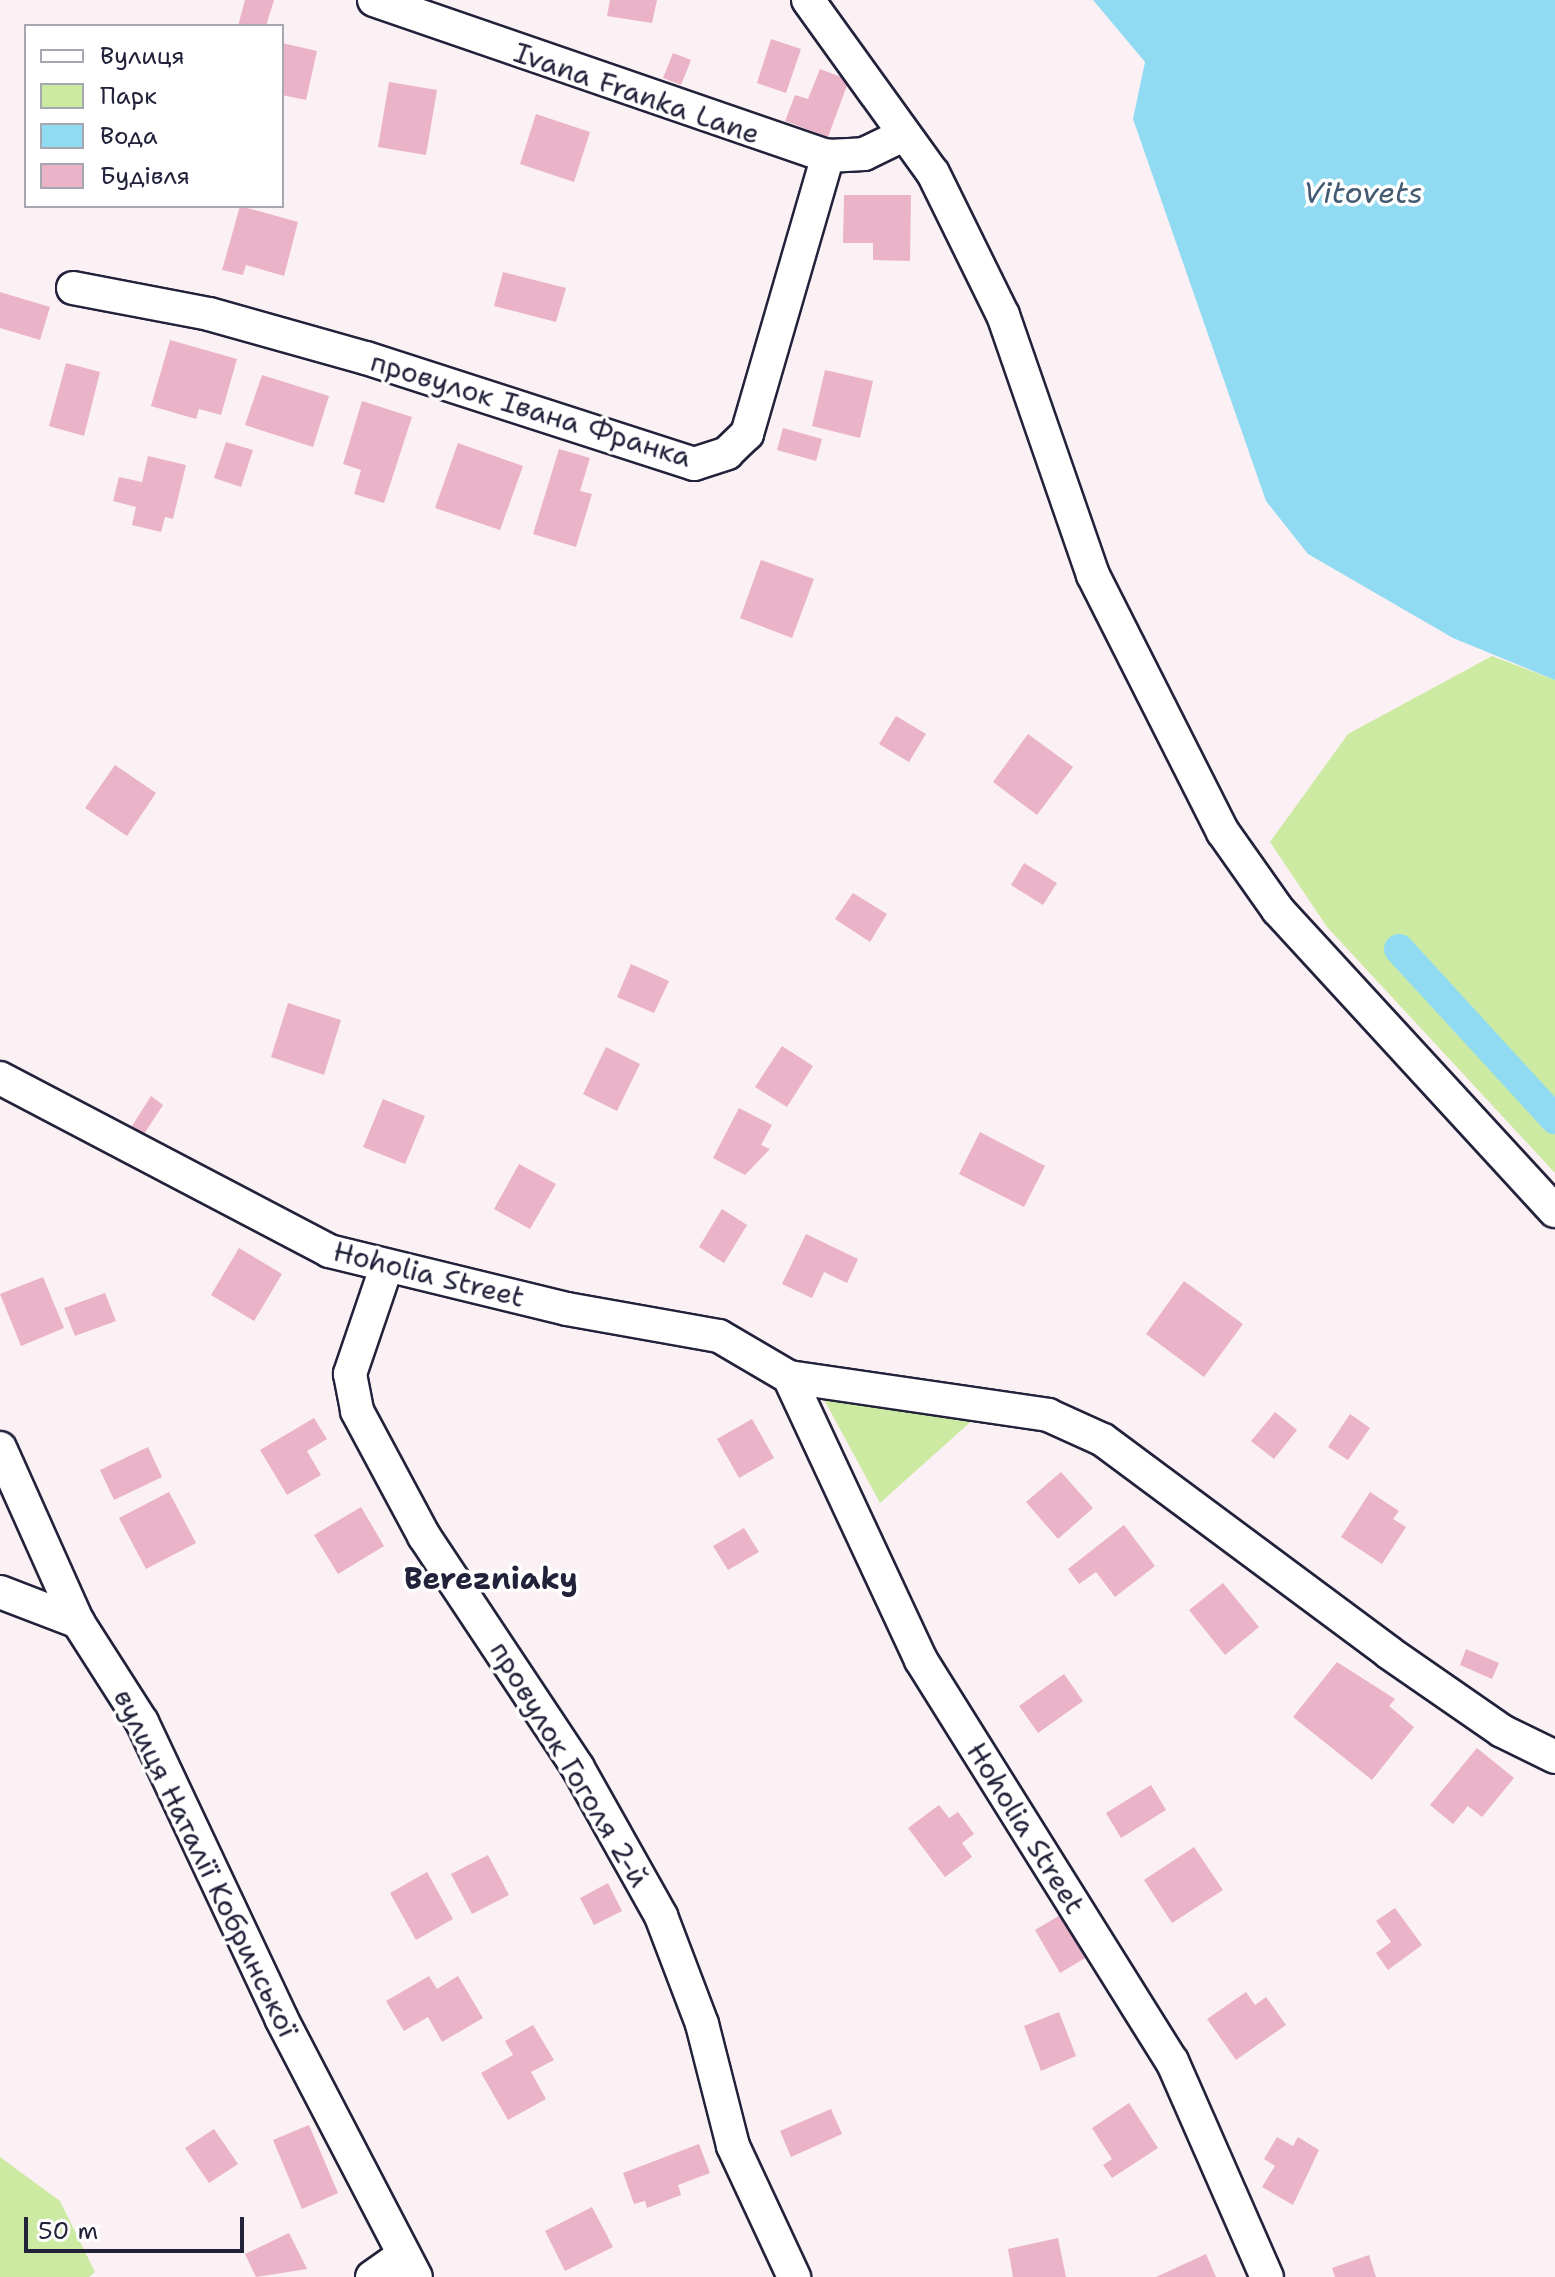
<!DOCTYPE html>
<meta charset="utf-8">
<style>
body{margin:0}
#map{position:relative;width:1555px;height:2277px;overflow:hidden;background:#fbf0f4;font-family:"Shantell Sans",sans-serif}
div>[style]{position:absolute}
.green>*{inset:0;background:#cdeaa2}
.water>*{inset:0;background:#91dbf2}
.canal>*{height:30px;margin:-15px;padding:0 15px;transform-origin:15px;border-radius:15px;background:#91dbf2}
.building>*{inset:0;background:#ebb3c8}
.roads{filter:drop-shadow(2px 0 #22223b) drop-shadow(-2px 0 #22223b) drop-shadow(0 2px #22223b) drop-shadow(0 -2px #22223b)}
.minor>*{height:32px;margin:-16px;padding:0 16px;transform-origin:16px;border-radius:16px;background:#fff}
span{translate:-50% -50%;white-space:nowrap;text-align:center;line-height:1.15;-webkit-text-stroke:7px #fff;paint-order:stroke}
.street-label{font-size:28px;color:#22223b}
.water-label{font-size:30px;color:#435a72;font-style:italic}
.neighbourhood-label{font-size:30px;color:#22223b;font-weight:700}
.legend{position:absolute;left:24px;top:24px;width:260px;height:184px;box-sizing:border-box;background:#fff;border:2px solid #a7a7b1;margin:0;padding:10px 14px;list-style:none;font-size:24px;color:#22223b}
.legend li{display:flex;align-items:center;gap:16px;height:40px}
.legend b{width:40px;border:2px solid #a7a7b1}
.scale{position:absolute;left:24px;top:2217px;width:220px;height:36px;box-sizing:border-box;border:4px solid #22223b;border-top:0;padding-left:10px;font-size:24px;line-height:28px;white-space:nowrap;color:#22223b;-webkit-text-stroke:6px #fff;paint-order:stroke}
</style>
<div id="map">
<div class="green">
<div style="clip-path:polygon(1492px 656px,1555px 680px,1555px 1173px,1327px 927px,1270px 842px,1348px 734px)"></div>
<div style="clip-path:polygon(821px 1394px,976px 1417px,880px 1503px)"></div>
<div style="clip-path:polygon(0 2157px,60px 2201px,95px 2272px,89px 2277px,0 2277px)"></div>
</div>
<div class="water">
<div style="clip-path:polygon(1093px 0,1555px 0,1555px 680px,1453px 638px,1308px 554px,1266px 501px,1133px 119px,1145px 62px)"></div>
</div>
<div class="canal">
<div style="left:1399px;top:949px;width:231px;rotate:47.5deg"></div>
</div>
<div class="building">
<div style="clip-path:polygon(245px 0,274px 0,266px 26px,238px 26px)"></div>
<div style="clip-path:polygon(610px 0,657px 0,652px 23px,607px 16px)"></div>
<div style="clip-path:polygon(771px 39px,801px 49px,786px 93px,757px 83px)"></div>
<div style="clip-path:polygon(282px 43px,317px 51px,306px 100px,282px 95px)"></div>
<div style="clip-path:polygon(673px 53px,691px 60px,681px 85px,663px 78px)"></div>
<div style="clip-path:polygon(820px 69px,849px 80px,828px 137px,785px 121px,795px 95px,808px 99px)"></div>
<div style="clip-path:polygon(389px 82px,437px 90px,426px 155px,378px 147px)"></div>
<div style="clip-path:polygon(536px 114px,590px 132px,574px 182px,520px 164px)"></div>
<div style="clip-path:polygon(844px 195px,911px 195px,910px 261px,873px 260px,873px 243px,843px 243px)"></div>
<div style="clip-path:polygon(240px 206px,298px 222px,284px 276px,246px 265px,243px 275px,222px 270px)"></div>
<div style="clip-path:polygon(503px 272px,566px 288px,556px 322px,494px 306px)"></div>
<div style="clip-path:polygon(0 292px,50px 307px,40px 340px,0 328px)"></div>
<div style="clip-path:polygon(170px 340px,237px 359px,221px 415px,199px 409px,196px 419px,151px 406px)"></div>
<div style="clip-path:polygon(66px 363px,100px 372px,84px 436px,49px 426px)"></div>
<div style="clip-path:polygon(825px 370px,873px 381px,860px 438px,812px 426px)"></div>
<div style="clip-path:polygon(262px 375px,329px 396px,313px 447px,245px 425px)"></div>
<div style="clip-path:polygon(362px 401px,412px 417px,384px 503px,354px 494px,361px 470px,343px 464px)"></div>
<div style="clip-path:polygon(783px 428px,822px 439px,816px 461px,777px 450px)"></div>
<div style="clip-path:polygon(226px 442px,253px 450px,241px 487px,214px 478px)"></div>
<div style="clip-path:polygon(458px 443px,523px 466px,500px 530px,435px 508px)"></div>
<div style="clip-path:polygon(559px 449px,590px 458px,580px 491px,592px 494px,576px 547px,533px 534px)"></div>
<div style="clip-path:polygon(148px 456px,186px 465px,173px 519px,165px 517px,161px 532px,132px 525px,136px 507px,113px 501px,119px 477px,142px 482px)"></div>
<div style="clip-path:polygon(761px 560px,814px 579px,792px 638px,740px 618px)"></div>
<div style="clip-path:polygon(896px 716px,926px 734px,909px 762px,879px 744px)"></div>
<div style="clip-path:polygon(1028px 734px,1073px 767px,1037px 815px,993px 782px)"></div>
<div style="clip-path:polygon(115px 765px,156px 793px,127px 836px,85px 808px)"></div>
<div style="clip-path:polygon(1024px 863px,1057px 883px,1043px 905px,1011px 885px)"></div>
<div style="clip-path:polygon(853px 893px,887px 914px,870px 942px,835px 919px)"></div>
<div style="clip-path:polygon(631px 964px,669px 981px,654px 1013px,617px 997px)"></div>
<div style="clip-path:polygon(288px 1003px,341px 1020px,324px 1075px,271px 1057px)"></div>
<div style="clip-path:polygon(782px 1046px,813px 1066px,787px 1107px,755px 1087px)"></div>
<div style="clip-path:polygon(606px 1047px,640px 1064px,617px 1111px,583px 1094px)"></div>
<div style="clip-path:polygon(151px 1096px,163px 1105px,144px 1134px,132px 1126px)"></div>
<div style="clip-path:polygon(383px 1099px,425px 1116px,405px 1164px,363px 1147px)"></div>
<div style="clip-path:polygon(739px 1108px,772px 1125px,761px 1145px,770px 1149px,745px 1175px,713px 1158px)"></div>
<div style="clip-path:polygon(980px 1132px,1045px 1166px,1024px 1207px,959px 1174px)"></div>
<div style="clip-path:polygon(519px 1164px,556px 1184px,530px 1229px,494px 1209px)"></div>
<div style="clip-path:polygon(722px 1209px,747px 1225px,724px 1263px,699px 1247px)"></div>
<div style="clip-path:polygon(806px 1234px,858px 1259px,847px 1283px,824px 1272px,812px 1298px,782px 1284px)"></div>
<div style="clip-path:polygon(239px 1248px,282px 1274px,254px 1321px,211px 1295px)"></div>
<div style="clip-path:polygon(43px 1277px,64px 1328px,21px 1346px,0 1294px)"></div>
<div style="clip-path:polygon(1184px 1281px,1243px 1324px,1204px 1377px,1146px 1334px)"></div>
<div style="clip-path:polygon(105px 1293px,116px 1321px,75px 1336px,64px 1308px)"></div>
<div style="clip-path:polygon(1275px 1412px,1297px 1430px,1274px 1459px,1251px 1441px)"></div>
<div style="clip-path:polygon(1350px 1414px,1370px 1428px,1348px 1460px,1328px 1447px)"></div>
<div style="clip-path:polygon(314px 1418px,327px 1439px,307px 1451px,321px 1475px,287px 1495px,260px 1450px)"></div>
<div style="clip-path:polygon(752px 1419px,774px 1458px,739px 1478px,717px 1439px)"></div>
<div style="clip-path:polygon(148px 1447px,162px 1477px,114px 1500px,100px 1470px)"></div>
<div style="clip-path:polygon(1061px 1472px,1093px 1508px,1058px 1539px,1026px 1502px)"></div>
<div style="clip-path:polygon(169px 1492px,196px 1543px,146px 1569px,119px 1518px)"></div>
<div style="clip-path:polygon(1370px 1492px,1399px 1511px,1393px 1519px,1406px 1527px,1382px 1564px,1341px 1537px)"></div>
<div style="clip-path:polygon(361px 1507px,384px 1546px,338px 1574px,314px 1535px)"></div>
<div style="clip-path:polygon(1124px 1525px,1155px 1566px,1115px 1597px,1096px 1572px,1079px 1584px,1068px 1569px)"></div>
<div style="clip-path:polygon(744px 1528px,759px 1552px,728px 1570px,713px 1546px)"></div>
<div style="clip-path:polygon(1223px 1583px,1259px 1627px,1225px 1655px,1189px 1610px)"></div>
<div style="clip-path:polygon(1466px 1649px,1499px 1663px,1492px 1679px,1460px 1665px)"></div>
<div style="clip-path:polygon(1337px 1662px,1395px 1699px,1389px 1706px,1414px 1727px,1372px 1780px,1293px 1717px)"></div>
<div style="clip-path:polygon(1064px 1674px,1083px 1701px,1038px 1733px,1019px 1706px)"></div>
<div style="clip-path:polygon(1477px 1748px,1514px 1778px,1482px 1817px,1468px 1806px,1453px 1824px,1430px 1805px)"></div>
<div style="clip-path:polygon(1151px 1785px,1166px 1810px,1121px 1838px,1106px 1813px)"></div>
<div style="clip-path:polygon(939px 1805px,949px 1818px,958px 1812px,974px 1834px,962px 1843px,972px 1857px,945px 1877px,908px 1828px)"></div>
<div style="clip-path:polygon(1194px 1847px,1223px 1890px,1172px 1923px,1144px 1880px)"></div>
<div style="clip-path:polygon(488px 1855px,509px 1895px,472px 1914px,451px 1874px)"></div>
<div style="clip-path:polygon(427px 1872px,453px 1919px,416px 1940px,390px 1893px)"></div>
<div style="clip-path:polygon(608px 1883px,622px 1911px,594px 1925px,580px 1898px)"></div>
<div style="clip-path:polygon(1395px 1908px,1422px 1945px,1388px 1970px,1376px 1953px,1391px 1942px,1376px 1921px)"></div>
<div style="clip-path:polygon(1062px 1914px,1087px 1957px,1060px 1973px,1035px 1930px)"></div>
<div style="clip-path:polygon(429px 1976px,437px 1989px,458px 1976px,483px 2018px,442px 2042px,428px 2017px,404px 2031px,386px 2001px)"></div>
<div style="clip-path:polygon(1246px 1992px,1255px 2005px,1266px 1997px,1286px 2025px,1236px 2060px,1207px 2019px)"></div>
<div style="clip-path:polygon(1059px 2012px,1076px 2056px,1041px 2071px,1024px 2026px)"></div>
<div style="clip-path:polygon(533px 2025px,554px 2060px,531px 2072px,546px 2099px,508px 2120px,481px 2073px,513px 2055px,505px 2041px)"></div>
<div style="clip-path:polygon(1129px 2103px,1158px 2148px,1112px 2178px,1103px 2165px,1112px 2159px,1092px 2128px)"></div>
<div style="clip-path:polygon(831px 2109px,842px 2134px,791px 2157px,780px 2131px)"></div>
<div style="clip-path:polygon(309px 2125px,338px 2193px,302px 2209px,273px 2140px)"></div>
<div style="clip-path:polygon(214px 2129px,238px 2164px,209px 2183px,185px 2148px)"></div>
<div style="clip-path:polygon(1277px 2137px,1293px 2146px,1298px 2137px,1319px 2150px,1293px 2205px,1262px 2187px,1275px 2166px,1264px 2159px)"></div>
<div style="clip-path:polygon(699px 2144px,710px 2173px,678px 2185px,681px 2195px,647px 2208px,645px 2201px,634px 2204px,623px 2173px)"></div>
<div style="clip-path:polygon(592px 2207px,613px 2247px,565px 2271px,545px 2231px)"></div>
<div style="clip-path:polygon(289px 2233px,307px 2269px,256px 2277px,245px 2254px)"></div>
<div style="clip-path:polygon(1058px 2238px,1066px 2277px,1013px 2277px,1008px 2249px)"></div>
<div style="clip-path:polygon(1206px 2254px,1216px 2277px,1156px 2277px)"></div>
<div style="clip-path:polygon(1369px 2255px,1376px 2277px,1335px 2277px,1332px 2268px)"></div>
</div>
<div class="roads">
<div class="minor">
<div style="left:374px;top:0;width:480px;rotate:19deg"></div>
<div style="left:828px;top:156px;width:36px;rotate:-3deg"></div>
<div style="left:864px;top:154px;width:41px;rotate:-25.9deg"></div>
<div style="left:808px;top:0;width:213px;rotate:54.2deg"></div>
<div style="left:933px;top:173px;width:158px;rotate:63.8deg"></div>
<div style="left:1003px;top:315px;width:275px;rotate:70.9deg"></div>
<div style="left:1093px;top:575px;width:288px;rotate:63.2deg"></div>
<div style="left:1223px;top:832px;width:95px;rotate:54.8deg"></div>
<div style="left:1278px;top:910px;width:409px;rotate:47.4deg"></div>
<div style="left:73px;top:288px;width:138px;rotate:10.8deg"></div>
<div style="left:209px;top:314px;width:163px;rotate:15.7deg"></div>
<div style="left:366px;top:358px;width:345px;rotate:17.9deg"></div>
<div style="left:694px;top:464px;width:35px;rotate:-18deg"></div>
<div style="left:727px;top:453px;width:28px;rotate:-44deg"></div>
<div style="left:747px;top:434px;width:290px;rotate:-73.8deg"></div>
<div style="left:0;top:1078px;width:372px;rotate:27.7deg"></div>
<div style="left:329px;top:1251px;width:245px;rotate:13.7deg"></div>
<div style="left:567px;top:1309px;width:154px;rotate:10.1deg"></div>
<div style="left:719px;top:1336px;width:81px;rotate:30.4deg"></div>
<div style="left:789px;top:1377px;width:262px;rotate:8.3deg"></div>
<div style="left:1048px;top:1415px;width:60px;rotate:24.4deg"></div>
<div style="left:1103px;top:1440px;width:355px;rotate:36.6deg"></div>
<div style="left:1388px;top:1652px;width:139px;rotate:34.7deg"></div>
<div style="left:1502px;top:1731px;width:59px;rotate:26.1deg"></div>
<div style="left:386px;top:1268px;width:112px;rotate:108.8deg"></div>
<div style="left:350px;top:1374px;width:38px;rotate:79deg"></div>
<div style="left:357px;top:1411px;width:142px;rotate:61.8deg"></div>
<div style="left:424px;top:1536px;width:278px;rotate:56.4deg"></div>
<div style="left:578px;top:1768px;width:170px;rotate:60.7deg"></div>
<div style="left:661px;top:1916px;width:116px;rotate:69.2deg"></div>
<div style="left:702px;top:2024px;width:126px;rotate:75.7deg"></div>
<div style="left:733px;top:2146px;width:145px;rotate:65deg"></div>
<div style="left:789px;top:1377px;width:312px;rotate:65deg"></div>
<div style="left:921px;top:1660px;width:473px;rotate:58deg"></div>
<div style="left:1172px;top:2061px;width:236px;rotate:66.3deg"></div>
<div style="left:0;top:1448px;width:191px;rotate:65.9deg"></div>
<div style="left:78px;top:1622px;width:119px;rotate:57.4deg"></div>
<div style="left:142px;top:1722px;width:327px;rotate:64.8deg"></div>
<div style="left:281px;top:2018px;width:292px;rotate:62.5deg"></div>
<div style="left:0;top:1592px;width:84px;rotate:21deg"></div>
<div style="left:372px;top:2277px;width:39px;rotate:-35deg"></div>
</div>
</div>
<div class="street-label">
<span style="left:637px;top:93px;rotate:19deg">Ivana Franka Lane</span>
<span style="left:531px;top:409px;rotate:17deg">провулок Івана Франка</span>
<span style="left:429px;top:1274px;rotate:14deg">Hoholia Street</span>
<span style="left:570px;top:1764px;rotate:59deg">провулок Гоголя 2-й</span>
<span style="left:1026px;top:1828px;rotate:58deg">Hoholia Street</span>
<span style="left:206px;top:1863px;rotate:64deg">вулиця Наталії Кобринської</span>
</div>
<div class="water-label">
<span style="left:1363px;top:193px">Vitovets</span>
</div>
<div class="neighbourhood-label">
<span style="left:491px;top:1579px">Berezniaky</span>
</div>
<ul class="legend">
<li><b style="height:10px;background:#fff"></b>Вулиця</li>
<li><b style="height:22px;background:#cdeaa2"></b>Парк</li>
<li><b style="height:22px;background:#91dbf2"></b>Вода</li>
<li><b style="height:22px;background:#ebb3c8"></b>Будівля</li>
</ul>
<div class="scale">50 m</div>
</div>
